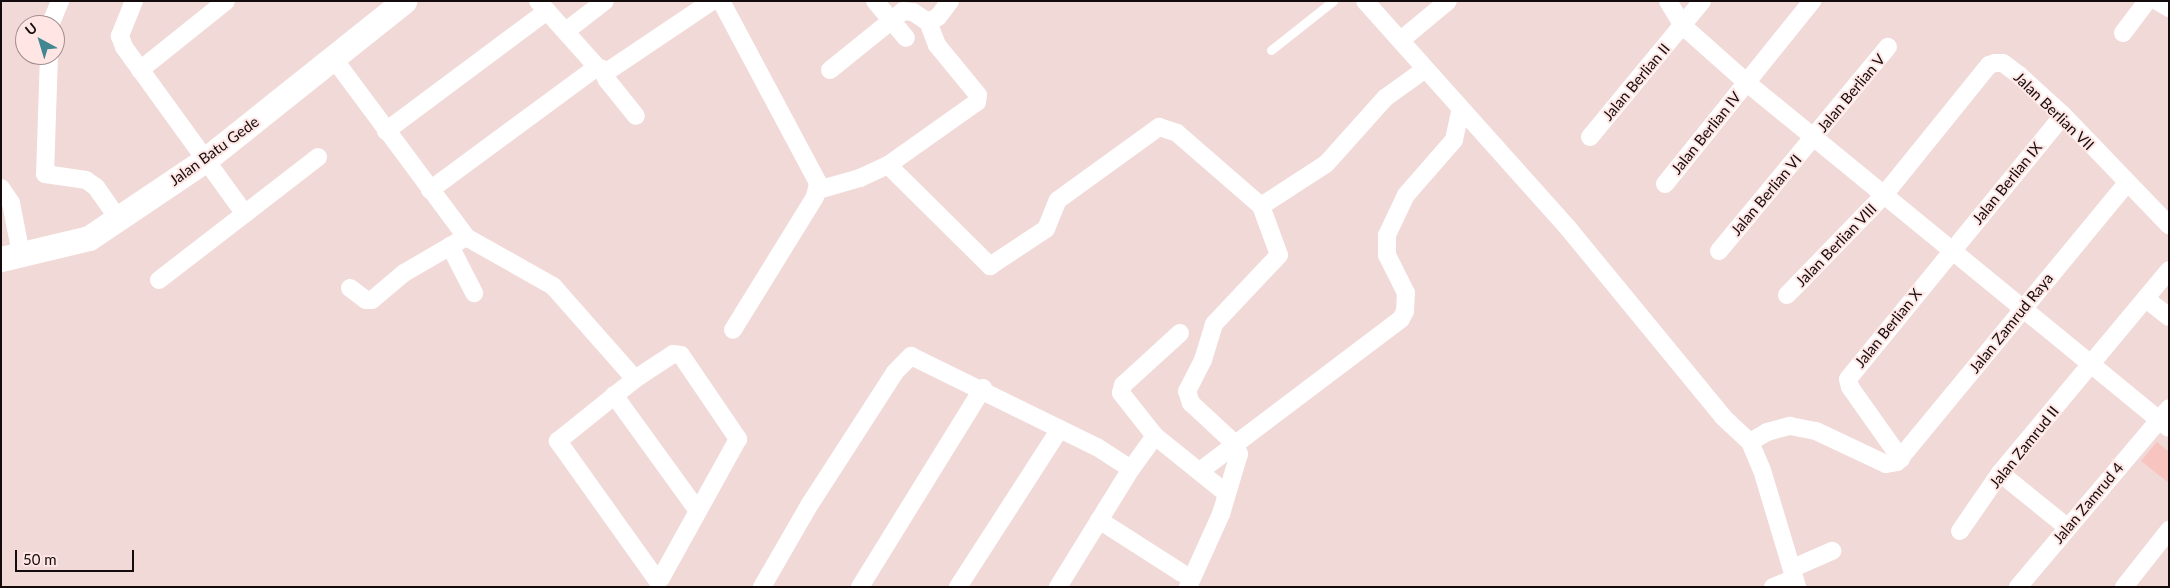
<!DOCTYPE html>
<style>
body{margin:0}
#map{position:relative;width:2170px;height:588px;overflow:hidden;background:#f1d9d7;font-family:Lato,sans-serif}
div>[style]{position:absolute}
.green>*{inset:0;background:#f7c4c0}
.lane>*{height:9px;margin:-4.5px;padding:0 4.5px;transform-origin:4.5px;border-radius:4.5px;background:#fff}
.street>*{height:18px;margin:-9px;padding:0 9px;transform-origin:9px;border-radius:9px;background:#fff}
.secondary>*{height:25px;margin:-12.5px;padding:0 12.5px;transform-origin:12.5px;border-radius:12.5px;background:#fff}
span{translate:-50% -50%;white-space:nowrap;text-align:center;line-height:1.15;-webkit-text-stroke:4px #ffe6e4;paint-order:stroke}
.street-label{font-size:15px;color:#140c0c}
.frame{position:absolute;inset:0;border:2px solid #140c0c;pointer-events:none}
.north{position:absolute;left:15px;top:15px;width:50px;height:50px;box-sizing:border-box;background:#ffe6e4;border:1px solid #a18f8e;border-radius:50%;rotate:321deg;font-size:14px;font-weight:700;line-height:20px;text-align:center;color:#140c0c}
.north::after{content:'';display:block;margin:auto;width:18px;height:22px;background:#418791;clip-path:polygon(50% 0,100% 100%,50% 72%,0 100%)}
.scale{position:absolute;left:15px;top:550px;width:119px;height:22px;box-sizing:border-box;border:2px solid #140c0c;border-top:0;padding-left:6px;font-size:15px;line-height:18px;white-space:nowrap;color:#140c0c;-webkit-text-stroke:4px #ffe6e4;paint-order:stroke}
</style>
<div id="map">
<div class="green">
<div style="clip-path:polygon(2157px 442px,2169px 452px,2169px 483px,2141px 461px)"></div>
</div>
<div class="lane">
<div style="left:1271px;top:50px;width:79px;rotate:-38.3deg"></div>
</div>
<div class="street">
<div style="left:134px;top:1px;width:38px;rotate:112deg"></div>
<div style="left:120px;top:36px;width:12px;rotate:70deg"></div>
<div style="left:124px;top:47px;width:206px;rotate:54.1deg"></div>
<div style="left:538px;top:1px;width:89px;rotate:48.2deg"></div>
<div style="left:597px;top:67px;width:12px;rotate:20deg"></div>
<div style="left:608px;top:71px;width:125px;rotate:-33.9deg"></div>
<div style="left:721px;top:1px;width:206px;rotate:61.9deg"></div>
<div style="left:818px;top:183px;width:14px;rotate:102deg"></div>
<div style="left:815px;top:197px;width:156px;rotate:121.7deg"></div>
<div style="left:875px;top:1px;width:48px;rotate:50deg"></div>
<div style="left:1365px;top:1px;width:305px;rotate:48.2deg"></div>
<div style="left:1568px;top:228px;width:244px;rotate:50.6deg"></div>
<div style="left:1723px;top:417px;width:37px;rotate:43deg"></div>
<div style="left:1750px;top:442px;width:30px;rotate:67deg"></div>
<div style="left:1762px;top:470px;width:122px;rotate:73.3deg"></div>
<div style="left:1668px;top:1px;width:29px;rotate:59deg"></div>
<div style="left:1683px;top:26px;width:84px;rotate:41.6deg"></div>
<div style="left:1746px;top:82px;width:546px;rotate:39.28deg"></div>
<div style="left:2157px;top:1px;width:14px;rotate:30deg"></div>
<div style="left:50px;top:25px;width:26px;rotate:-67deg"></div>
<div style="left:566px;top:31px;width:49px;rotate:-37.6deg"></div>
<div style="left:2123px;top:33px;width:40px;rotate:-53deg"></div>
<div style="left:1401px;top:40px;width:61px;rotate:-39.7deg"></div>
<div style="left:49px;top:55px;width:119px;rotate:91.9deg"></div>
<div style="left:45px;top:174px;width:41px;rotate:8.3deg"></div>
<div style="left:86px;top:180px;width:12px;rotate:35deg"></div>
<div style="left:96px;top:187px;width:38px;rotate:55deg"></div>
<div style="left:334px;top:59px;width:222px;rotate:53.4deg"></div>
<div style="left:466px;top:237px;width:100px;rotate:29.4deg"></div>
<div style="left:553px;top:286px;width:124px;rotate:48.6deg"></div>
<div style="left:140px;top:70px;width:110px;rotate:-38.7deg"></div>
<div style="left:602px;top:70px;width:11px;rotate:63deg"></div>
<div style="left:607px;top:80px;width:46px;rotate:51.1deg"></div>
<div style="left:830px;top:70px;width:94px;rotate:-38.9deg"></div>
<div style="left:903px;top:11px;width:10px;rotate:6deg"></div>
<div style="left:913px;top:12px;width:18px;rotate:34deg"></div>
<div style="left:928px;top:22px;width:11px;rotate:-27deg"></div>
<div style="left:938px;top:17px;width:20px;rotate:-53deg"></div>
<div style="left:386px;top:131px;width:201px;rotate:-36.7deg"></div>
<div style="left:1590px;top:137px;width:176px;rotate:-50.5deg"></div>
<div style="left:888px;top:165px;width:144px;rotate:44.7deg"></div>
<div style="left:990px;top:266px;width:67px;rotate:-33.5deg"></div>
<div style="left:1046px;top:229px;width:31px;rotate:-68deg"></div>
<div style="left:1058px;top:200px;width:125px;rotate:-35.9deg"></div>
<div style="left:1159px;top:127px;width:19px;rotate:18deg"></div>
<div style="left:1177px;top:133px;width:111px;rotate:41deg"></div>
<div style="left:1261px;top:206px;width:52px;rotate:69.8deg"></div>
<div style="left:1279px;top:255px;width:95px;rotate:133.3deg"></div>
<div style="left:1214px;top:324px;width:38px;rotate:107deg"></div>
<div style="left:1203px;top:360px;width:35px;rotate:117deg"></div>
<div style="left:1187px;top:391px;width:13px;rotate:72deg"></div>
<div style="left:1191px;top:403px;width:59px;rotate:42.9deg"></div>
<div style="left:1234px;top:443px;width:12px;rotate:66deg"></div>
<div style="left:1239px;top:454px;width:63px;rotate:106.7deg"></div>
<div style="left:1221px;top:514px;width:80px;rotate:114.3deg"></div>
<div style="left:1665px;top:184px;width:235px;rotate:-51.2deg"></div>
<div style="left:1px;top:188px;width:18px;rotate:56deg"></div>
<div style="left:11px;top:203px;width:52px;rotate:78.9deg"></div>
<div style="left:430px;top:190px;width:207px;rotate:-36.4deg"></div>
<div style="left:818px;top:190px;width:44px;rotate:-15.9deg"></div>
<div style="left:860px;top:178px;width:31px;rotate:-25deg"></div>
<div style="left:888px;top:165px;width:109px;rotate:-35.3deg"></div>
<div style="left:977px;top:102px;width:7px;rotate:-82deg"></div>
<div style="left:978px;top:95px;width:65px;rotate:-129.4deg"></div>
<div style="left:937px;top:45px;width:25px;rotate:-111deg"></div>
<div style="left:1261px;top:206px;width:77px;rotate:-32.9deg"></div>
<div style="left:1326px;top:164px;width:89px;rotate:-48.2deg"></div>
<div style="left:1385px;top:98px;width:48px;rotate:-35.7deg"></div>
<div style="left:450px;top:246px;width:53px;rotate:62.9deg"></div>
<div style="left:1719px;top:251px;width:265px;rotate:-50.4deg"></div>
<div style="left:159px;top:280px;width:201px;rotate:-37.7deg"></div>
<div style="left:350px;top:288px;width:20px;rotate:37deg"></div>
<div style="left:366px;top:300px;width:6px"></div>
<div style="left:372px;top:300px;width:42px;rotate:-40.2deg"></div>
<div style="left:404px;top:273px;width:72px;rotate:-30.1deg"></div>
<div style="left:1787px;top:295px;width:139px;rotate:-45.9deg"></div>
<div style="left:1884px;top:195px;width:167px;rotate:-51.1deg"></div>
<div style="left:1989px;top:65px;width:6px;rotate:-18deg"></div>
<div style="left:1995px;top:63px;width:8px"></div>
<div style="left:2003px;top:63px;width:20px;rotate:37deg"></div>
<div style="left:2019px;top:75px;width:59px;rotate:42.3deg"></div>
<div style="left:2063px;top:115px;width:153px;rotate:46.1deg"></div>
<div style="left:2146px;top:299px;width:29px;rotate:38deg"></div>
<div style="left:1180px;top:333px;width:77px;rotate:137.6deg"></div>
<div style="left:1123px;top:385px;width:8px;rotate:104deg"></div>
<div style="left:1121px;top:393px;width:55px;rotate:51.7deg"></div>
<div style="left:1155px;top:436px;width:85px;rotate:38.8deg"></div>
<div style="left:673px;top:354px;width:8px;rotate:7deg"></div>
<div style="left:681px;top:355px;width:102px;rotate:55.8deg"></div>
<div style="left:738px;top:439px;width:159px;rotate:119deg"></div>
<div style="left:661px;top:578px;width:4px;rotate:153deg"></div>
<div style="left:657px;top:580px;width:171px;rotate:-125.5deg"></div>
<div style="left:558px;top:441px;width:99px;rotate:-38.8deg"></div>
<div style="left:635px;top:379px;width:45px;rotate:-33.3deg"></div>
<div style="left:614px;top:395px;width:143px;rotate:54.1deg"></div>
<div style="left:1750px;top:442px;width:20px;rotate:-30deg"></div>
<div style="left:1767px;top:432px;width:24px;rotate:-15deg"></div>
<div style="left:1790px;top:426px;width:26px;rotate:11deg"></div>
<div style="left:1816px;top:431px;width:77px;rotate:25.2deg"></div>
<div style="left:1886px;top:464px;width:11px;rotate:-10deg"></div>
<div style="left:1897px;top:462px;width:360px;rotate:-50.5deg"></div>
<div style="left:1901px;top:459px;width:88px;rotate:-125.3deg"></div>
<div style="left:1850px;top:387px;width:8px;rotate:-104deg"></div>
<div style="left:1848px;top:379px;width:340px;rotate:-50.8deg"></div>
<div style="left:1200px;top:471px;width:252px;rotate:-37.1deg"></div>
<div style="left:1401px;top:319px;width:9px;rotate:-63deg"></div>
<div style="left:1405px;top:311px;width:18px;rotate:-87deg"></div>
<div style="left:1406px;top:293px;width:42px;rotate:-116.6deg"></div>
<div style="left:1387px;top:255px;width:20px;rotate:-90deg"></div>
<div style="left:1387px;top:235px;width:44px;rotate:-64.6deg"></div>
<div style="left:1406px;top:195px;width:73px;rotate:-48.9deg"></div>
<div style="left:1454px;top:140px;width:30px;rotate:-78deg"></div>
<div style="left:2000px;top:473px;width:86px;rotate:38.9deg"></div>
<div style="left:1099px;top:520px;width:98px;rotate:32.6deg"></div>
<div style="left:1960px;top:531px;width:70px;rotate:-55.4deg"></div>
<div style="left:2000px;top:473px;width:264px;rotate:-50.2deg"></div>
<div style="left:1793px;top:568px;width:43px;rotate:-23.6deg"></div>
<div style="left:762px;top:587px;width:96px;rotate:-60deg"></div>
<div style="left:810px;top:504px;width:157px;rotate:-57.2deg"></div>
<div style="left:895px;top:372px;width:23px;rotate:-45deg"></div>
<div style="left:911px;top:356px;width:207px;rotate:26.1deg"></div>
<div style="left:1097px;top:447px;width:40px;rotate:32.9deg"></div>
<div style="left:860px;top:587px;width:234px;rotate:-58.3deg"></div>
<div style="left:958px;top:587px;width:188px;rotate:-57.2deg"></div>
<div style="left:1058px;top:587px;width:139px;rotate:-58.3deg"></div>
<div style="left:1131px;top:469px;width:41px;rotate:-54deg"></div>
<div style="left:1773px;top:587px;width:22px;rotate:-22deg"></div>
<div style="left:2018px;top:587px;width:234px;rotate:-49.8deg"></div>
<div style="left:2124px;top:587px;width:73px;rotate:-51.7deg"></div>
</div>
<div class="secondary">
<div style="left:1px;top:259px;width:90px;rotate:-13.4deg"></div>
<div style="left:89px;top:238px;width:140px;rotate:-33.9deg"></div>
<div style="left:205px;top:160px;width:255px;rotate:-38.6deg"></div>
</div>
<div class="street-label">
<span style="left:1636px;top:82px;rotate:-50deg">Jalan Berlian II</span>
<span style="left:1851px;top:93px;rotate:-50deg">Jalan Berlian V</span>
<span style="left:2054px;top:111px;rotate:44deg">Jalan Berlian VII</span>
<span style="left:1706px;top:133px;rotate:-51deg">Jalan Berlian IV</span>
<span style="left:214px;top:151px;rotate:-36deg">Jalan Batu Gede</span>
<span style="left:2007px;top:183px;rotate:-51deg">Jalan Berlian IX</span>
<span style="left:1766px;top:195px;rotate:-50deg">Jalan Berlian VI</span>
<span style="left:1836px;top:245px;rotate:-46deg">Jalan Berlian VIII</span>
<span style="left:2011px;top:323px;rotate:-51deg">Jalan Zamrud Raya</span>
<span style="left:1888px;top:328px;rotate:-51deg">Jalan Berlian X</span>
<span style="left:2024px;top:447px;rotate:-51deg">Jalan Zamrud II</span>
<span style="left:2088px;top:503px;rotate:-50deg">Jalan Zamrud 4</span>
</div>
<div class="frame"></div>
<div class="north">U</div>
<div class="scale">50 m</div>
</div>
